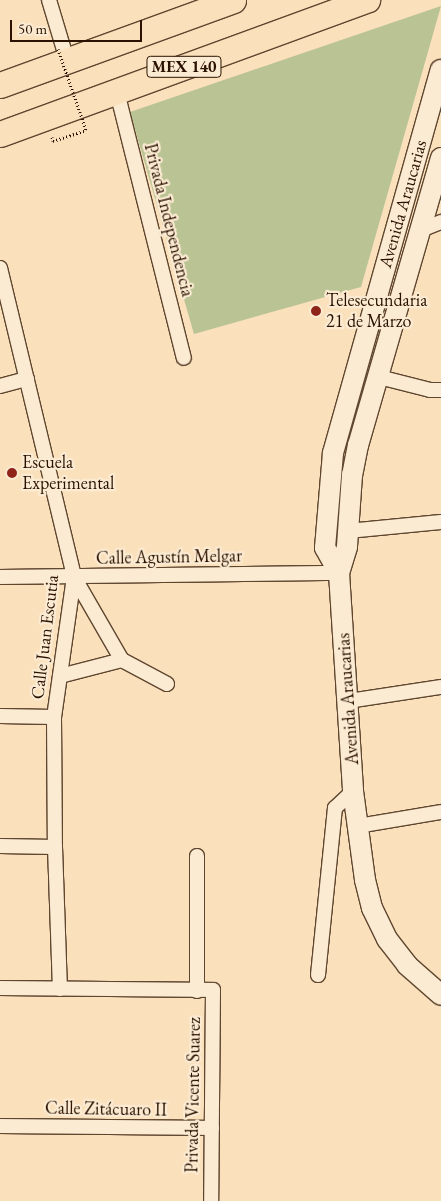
<!DOCTYPE html>
<meta charset="utf-8">
<style>
body{margin:0}
#map{position:relative;width:441px;height:1201px;overflow:hidden;background:#fae0bb;font-family:"EB Garamond",serif}
div>[style]{position:absolute}
.green>*{inset:0;background:#bac393}
.path>*{height:3px;margin-top:-1.5px;transform-origin:0;background:repeating-linear-gradient(90deg,#2b1200 0 1px,transparent 0 3.5px)}
.roads{filter:drop-shadow(1px 0 #5f462f) drop-shadow(-1px 0 #5f462f) drop-shadow(0 1px #5f462f) drop-shadow(0 -1px #5f462f)}
.street>*{height:14px;margin:-7px;padding:0 7px;transform-origin:7px;border-radius:7px;background:#fcebd3}
.secondary>*{height:20px;margin:-10px;padding:0 10px;transform-origin:10px;border-radius:10px;background:#fcebd3}
.highway>*{height:25px;margin:-12.5px;padding:0 12.5px;transform-origin:12.5px;border-radius:12.5px;background:#fae0bb}
.path-bridge>*{height:3px;margin-top:-1.5px;transform-origin:0;background:repeating-linear-gradient(90deg,#2b1200 0 1px,transparent 0 3.5px)}
.dots>*{width:14px;height:14px;translate:-50% -50%;box-sizing:border-box;border:2px solid #fcebd3;border-radius:50%}
span{translate:-50% -50%;white-space:nowrap;text-align:center;line-height:1.15;-webkit-text-stroke:4.5px #fcebd3;paint-order:stroke}
.shield-label span{padding:1px 4px;background:#fcebd3;border:1px solid;border-radius:4px;-webkit-text-stroke-width:0}
.shield-label{font-size:16px;color:#2b1200;font-weight:700}
.street-label{font-size:18px;color:#2b1200}
.poi-label{font-size:18px;color:#2b1200}
.left{translate:0 -50%;text-align:left}
.scale{position:absolute;left:10px;top:20px;width:132px;height:22px;box-sizing:border-box;border:2px solid #2b1200;border-top:0;padding-left:6px;font-size:15px;line-height:18px;white-space:nowrap;color:#2b1200;-webkit-text-stroke:4px #fcebd3;paint-order:stroke}
</style>
<div id="map">
<div class="green">
<div style="clip-path:polygon(441px 6px,361px 287px,194px 334px,130px 112px)"></div>
</div>
<div class="path">
<div style="left:52px;top:137px;width:4px;rotate:76deg"></div>
<div style="left:53px;top:141px;width:35px;rotate:-18deg"></div>
</div>
<div class="roads">
<div class="street">
<div style="left:49px;top:0;width:63px;rotate:73.3deg"></div>
<div style="left:117px;top:92px;width:274px;rotate:75.9deg"></div>
<div style="left:421px;top:230px;width:22px;rotate:-22deg"></div>
<div style="left:0;top:268px;width:318px;rotate:76.5deg"></div>
<div style="left:74px;top:577px;width:141px;rotate:98.1deg"></div>
<div style="left:54px;top:717px;width:130px;rotate:89.6deg"></div>
<div style="left:55px;top:847px;width:142px;rotate:88deg"></div>
<div style="left:379px;top:377px;width:53px;rotate:14.3deg"></div>
<div style="left:430px;top:390px;width:11px"></div>
<div style="left:0;top:386px;width:28px;rotate:-15deg"></div>
<div style="left:348px;top:531px;width:93px;rotate:-5.5deg"></div>
<div style="left:0;top:577px;width:339px;rotate:-0.7deg"></div>
<div style="left:74px;top:577px;width:96px;rotate:60deg"></div>
<div style="left:122px;top:660px;width:51px;rotate:28.1deg"></div>
<div style="left:60px;top:676px;width:64px;rotate:-14.5deg"></div>
<div style="left:348px;top:701px;width:94px;rotate:-8.6deg"></div>
<div style="left:0;top:716px;width:54px;rotate:1.1deg"></div>
<div style="left:358px;top:826px;width:84px;rotate:-9.6deg"></div>
<div style="left:0;top:846px;width:55px;rotate:1deg"></div>
<div style="left:318px;top:975px;width:168px;rotate:-84.2deg"></div>
<div style="left:335px;top:808px;width:25px;rotate:-43deg"></div>
<div style="left:0;top:988px;width:213px;rotate:0.5deg"></div>
<div style="left:213px;top:990px;width:211px;rotate:90.5deg"></div>
<div style="left:197px;top:991px;width:135px;rotate:-90deg"></div>
<div style="left:0;top:1126px;width:212px;rotate:0.5deg"></div>
</div>
<div class="secondary">
<div style="left:441px;top:158px;width:299px;rotate:106.1deg"></div>
<div style="left:358px;top:445px;width:31px;rotate:101deg"></div>
<div style="left:352px;top:475px;width:72px;rotate:94deg"></div>
<div style="left:347px;top:547px;width:27px;rotate:107deg"></div>
<div style="left:339px;top:573px;width:218px;rotate:86.3deg"></div>
<div style="left:353px;top:791px;width:90px;rotate:82.3deg"></div>
<div style="left:365px;top:880px;width:29px;rotate:76deg"></div>
<div style="left:372px;top:908px;width:34px;rotate:64deg"></div>
<div style="left:387px;top:939px;width:33px;rotate:52deg"></div>
<div style="left:407px;top:965px;width:45px;rotate:41.4deg"></div>
<div style="left:339px;top:573px;width:29px;rotate:-119deg"></div>
<div style="left:325px;top:548px;width:95px;rotate:-85.2deg"></div>
<div style="left:333px;top:453px;width:398px;rotate:-74.3deg"></div>
</div>
<div class="highway">
<div style="left:0;top:85px;width:248px;rotate:-20deg"></div>
<div style="left:0;top:134px;width:391px;rotate:-20.1deg"></div>
</div>
</div>
<div class="path-bridge">
<div style="left:58px;top:49px;width:86px;rotate:70.9deg"></div>
</div>
<div class="dots">
<div style="left:316px;top:311px;background:#8f2418"></div>
<div style="left:12px;top:473px;background:#8f2418"></div>
</div>
<div class="shield-label">
<span style="left:184px;top:67px">MEX 140</span>
</div>
<div class="street-label">
<span style="left:403px;top:204px;rotate:-74deg">Avenida Araucarias</span>
<span style="left:169px;top:220px;rotate:76deg">Privada Independencia</span>
<span style="left:169px;top:557px;rotate:-1deg">Calle Agustín Melgar</span>
<span style="left:45px;top:637px;rotate:-83deg">Calle Juan Escutia</span>
<span style="left:348px;top:699px;rotate:-94deg">Avenida Araucarias</span>
<span style="left:193px;top:1095px;rotate:-89deg">Privada Vicente Suarez</span>
<span style="left:106px;top:1109px;rotate:1deg">Calle Zitácuaro II</span>
</div>
<div class="poi-label">
<span class="left" style="left:326px;top:311px">Telesecundaria<br>21 de Marzo</span>
<span class="left" style="left:22px;top:473px">Escuela<br>Experimental</span>
</div>
<div class="scale">50 m</div>
</div>
